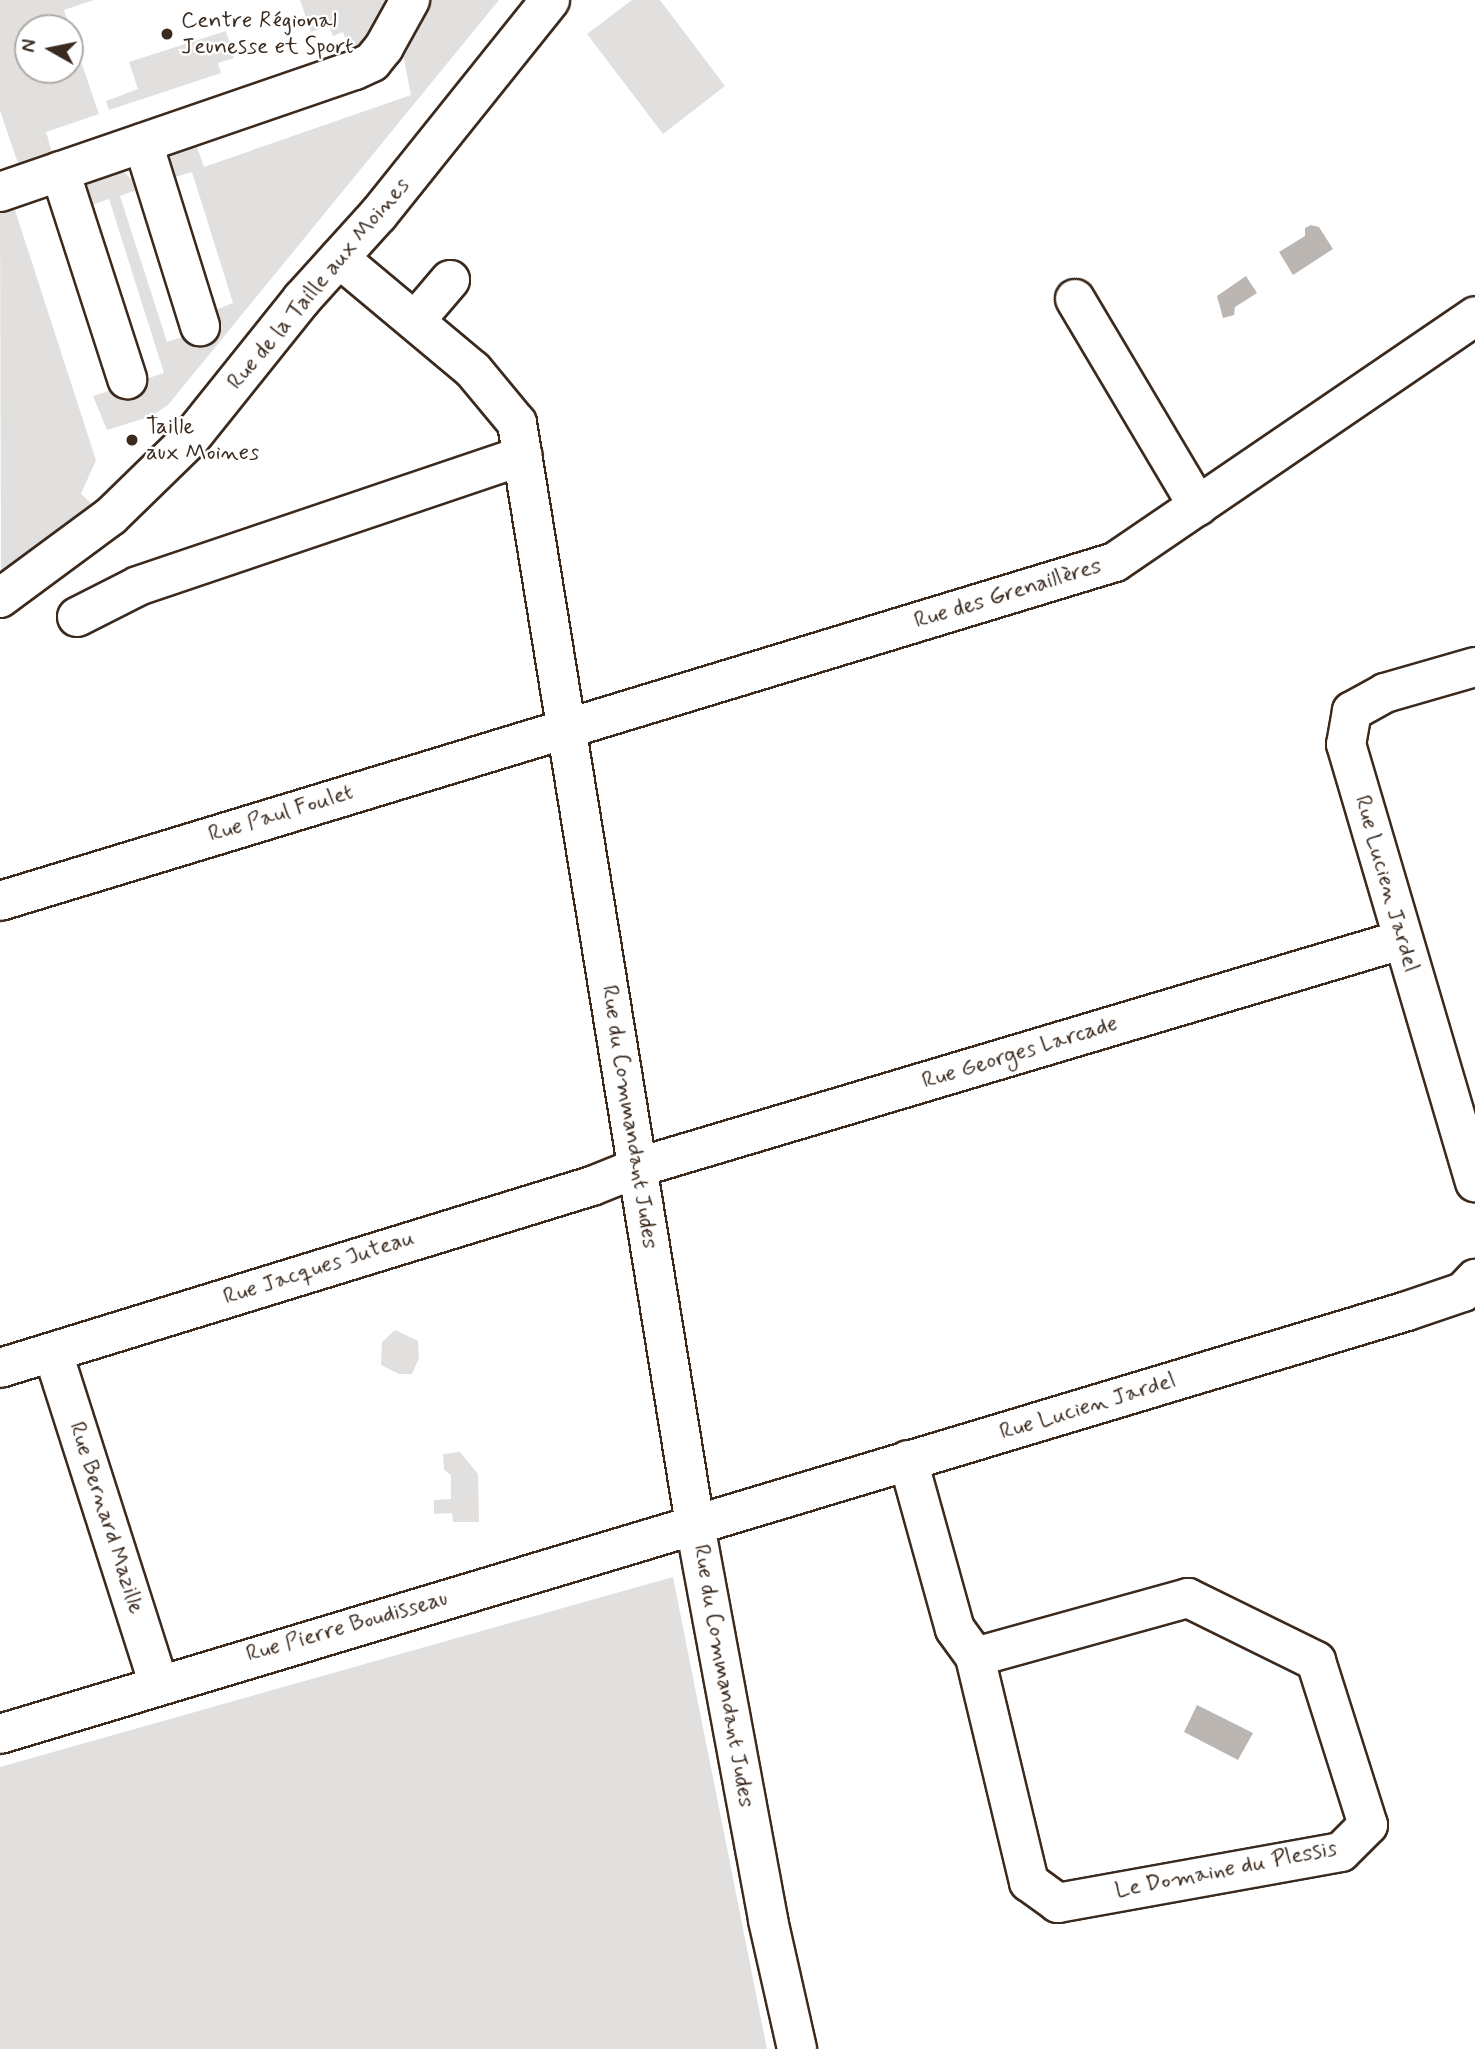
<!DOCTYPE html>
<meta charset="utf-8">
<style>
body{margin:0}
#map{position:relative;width:1475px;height:2049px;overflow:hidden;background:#fff;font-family:Mynerve,sans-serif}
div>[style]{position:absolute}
.green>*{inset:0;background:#e2e0de}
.water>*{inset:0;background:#bcb6b3}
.roads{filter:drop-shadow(2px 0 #3b2a1e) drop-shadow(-2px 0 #3b2a1e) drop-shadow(0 2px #3b2a1e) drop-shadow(0 -2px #3b2a1e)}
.minor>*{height:38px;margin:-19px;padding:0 19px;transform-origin:19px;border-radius:19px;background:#fff}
.dots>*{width:19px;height:19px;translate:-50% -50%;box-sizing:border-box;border:4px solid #fff;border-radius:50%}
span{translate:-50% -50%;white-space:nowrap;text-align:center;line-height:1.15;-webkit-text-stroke:5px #fff;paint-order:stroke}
.poi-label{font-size:23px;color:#3b2a1e}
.left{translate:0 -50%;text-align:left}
.street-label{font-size:23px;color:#3b2a1e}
.north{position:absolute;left:14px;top:14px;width:70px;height:70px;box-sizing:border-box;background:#fff;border:2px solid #b1aaa5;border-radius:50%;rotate:279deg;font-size:19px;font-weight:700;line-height:28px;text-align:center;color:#3b2a1e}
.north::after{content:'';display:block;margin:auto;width:24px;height:32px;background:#3b2a1e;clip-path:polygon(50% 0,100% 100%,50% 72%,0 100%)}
</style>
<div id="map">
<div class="green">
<div style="clip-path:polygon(0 0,94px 0,64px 10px,70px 28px,28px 28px,28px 70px,70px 70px,70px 29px,99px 114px,46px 132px,54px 158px,20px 169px,0 111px)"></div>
<div style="clip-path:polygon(300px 0,396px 0,374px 39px,352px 57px,343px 32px,333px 36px,329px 26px,311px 32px)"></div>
<div style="clip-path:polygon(428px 0,499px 0,168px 405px,152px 416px,107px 430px,93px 396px,164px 373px,109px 199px,86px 207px,85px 191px,93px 178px,120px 169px,142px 188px,120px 196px,167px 342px,214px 327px,210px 312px,233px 303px,192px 172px,169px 179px,167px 166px,173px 151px,194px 139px,204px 167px,411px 95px,402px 50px)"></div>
<div style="clip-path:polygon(632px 0,660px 0,725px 86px,663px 134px,587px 34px)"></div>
<div style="clip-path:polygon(226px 31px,234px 58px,218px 63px,221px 73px,109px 110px,106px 101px,138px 89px,129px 62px)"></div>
<div style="clip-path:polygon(13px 204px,96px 460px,81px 494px,95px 507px,1px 575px,0 208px)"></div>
<div style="clip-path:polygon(395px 1330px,418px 1341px,419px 1358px,412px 1374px,399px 1374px,381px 1365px,382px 1342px)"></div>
<div style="clip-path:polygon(460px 1452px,478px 1474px,479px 1522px,453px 1522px,452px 1513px,434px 1514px,434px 1500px,451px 1499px,451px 1475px,444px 1470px,443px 1454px)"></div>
<div style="clip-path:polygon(673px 1577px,767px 2049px,0 2049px,0 1767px)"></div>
</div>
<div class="water">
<div style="clip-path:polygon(1311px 225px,1319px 227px,1333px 249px,1293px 275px,1279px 252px,1305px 236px,1305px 228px)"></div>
<div style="clip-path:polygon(1246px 276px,1257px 293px,1235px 307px,1234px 315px,1223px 318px,1217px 296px)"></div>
<div style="clip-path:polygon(1197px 1705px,1253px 1733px,1238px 1760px,1184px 1732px)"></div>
</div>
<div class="roads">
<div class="minor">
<div style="left:143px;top:143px;width:192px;rotate:72.7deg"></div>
<div style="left:60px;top:171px;width:219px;rotate:72.1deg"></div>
<div style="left:0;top:192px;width:375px;rotate:-19deg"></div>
<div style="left:355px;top:70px;width:19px;rotate:-25deg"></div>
<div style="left:372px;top:62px;width:19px;rotate:-51deg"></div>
<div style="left:384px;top:47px;width:54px;rotate:-61deg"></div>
<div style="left:339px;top:258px;width:175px;rotate:39.9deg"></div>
<div style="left:473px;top:370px;width:69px;rotate:50.3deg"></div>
<div style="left:517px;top:423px;width:1116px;rotate:80.82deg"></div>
<div style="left:695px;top:1525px;width:402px;rotate:79.5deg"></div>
<div style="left:768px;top:1920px;width:132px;rotate:77.3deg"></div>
<div style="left:1075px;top:299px;width:241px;rotate:59.3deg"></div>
<div style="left:415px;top:321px;width:54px;rotate:-49.5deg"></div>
<div style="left:0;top:598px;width:138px;rotate:-36.5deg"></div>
<div style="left:111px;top:516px;width:109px;rotate:-44.3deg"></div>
<div style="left:189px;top:440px;width:181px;rotate:-51.3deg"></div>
<div style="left:302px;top:299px;width:113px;rotate:-47.9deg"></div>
<div style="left:378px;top:215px;width:275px;rotate:-51.3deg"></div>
<div style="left:77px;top:617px;width:68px;rotate:-26.9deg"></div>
<div style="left:138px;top:586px;width:406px;rotate:-18.7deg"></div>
<div style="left:1475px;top:667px;width:94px;rotate:163.9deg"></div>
<div style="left:1385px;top:693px;width:38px;rotate:151deg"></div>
<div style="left:1352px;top:711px;width:34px;rotate:100deg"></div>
<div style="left:1346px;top:744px;width:457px;rotate:73.6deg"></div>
<div style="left:0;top:901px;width:1165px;rotate:-16.91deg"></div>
<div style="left:1115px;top:562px;width:436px;rotate:-34.3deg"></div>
<div style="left:53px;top:1353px;width:346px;rotate:72.3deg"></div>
<div style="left:0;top:1368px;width:619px;rotate:-17.09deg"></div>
<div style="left:592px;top:1186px;width:51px;rotate:-22deg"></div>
<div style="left:639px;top:1167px;width:795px;rotate:-16.59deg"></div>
<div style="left:908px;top:1460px;width:175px;rotate:74.5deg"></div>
<div style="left:955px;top:1629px;width:34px;rotate:54deg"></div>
<div style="left:975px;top:1657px;width:221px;rotate:-15.5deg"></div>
<div style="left:1188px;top:1598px;width:143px;rotate:26.2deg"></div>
<div style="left:1316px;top:1661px;width:172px;rotate:72.4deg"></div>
<div style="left:1368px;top:1825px;width:38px;rotate:135deg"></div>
<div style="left:1341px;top:1852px;width:288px;rotate:169.8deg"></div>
<div style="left:1058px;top:1903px;width:36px;rotate:-144deg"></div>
<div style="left:1029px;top:1882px;width:231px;rotate:-103.5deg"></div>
<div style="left:0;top:1734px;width:1469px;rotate:-16.73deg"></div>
<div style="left:1407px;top:1311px;width:59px;rotate:-18.7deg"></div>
<div style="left:1463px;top:1292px;width:18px;rotate:-47deg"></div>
</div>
</div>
<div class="dots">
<div style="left:167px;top:34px;background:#3b2a1e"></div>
<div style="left:132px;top:440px;background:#3b2a1e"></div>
</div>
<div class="poi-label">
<span class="left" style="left:181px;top:34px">Centre Régional<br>Jeunesse et Sport</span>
<span class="left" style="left:146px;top:440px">Taille<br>aux Moines</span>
</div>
<div class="street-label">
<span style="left:319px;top:284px;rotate:-50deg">Rue de la Taille aux Moines</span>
<span style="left:1008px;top:594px;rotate:-17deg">Rue des Grenaillères</span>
<span style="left:281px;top:814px;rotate:-17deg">Rue Paul Foulet</span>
<span style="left:1386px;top:884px;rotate:74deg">Rue Lucien Jardel</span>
<span style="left:1020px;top:1053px;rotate:-17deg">Rue Georges Larcade</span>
<span style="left:629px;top:1117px;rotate:81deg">Rue du Commandant Judes</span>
<span style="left:319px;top:1268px;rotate:-18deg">Rue Jacques Juteau</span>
<span style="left:1088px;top:1407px;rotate:-17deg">Rue Lucien Jardel</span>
<span style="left:106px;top:1518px;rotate:72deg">Rue Bernard Mazille</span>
<span style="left:347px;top:1627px;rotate:-16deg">Rue Pierre Boudisseau</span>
<span style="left:723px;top:1676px;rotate:80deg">Rue du Commandant Judes</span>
<span style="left:1226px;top:1870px;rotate:-11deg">Le Domaine du Plessis</span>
</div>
<div class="north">N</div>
</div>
